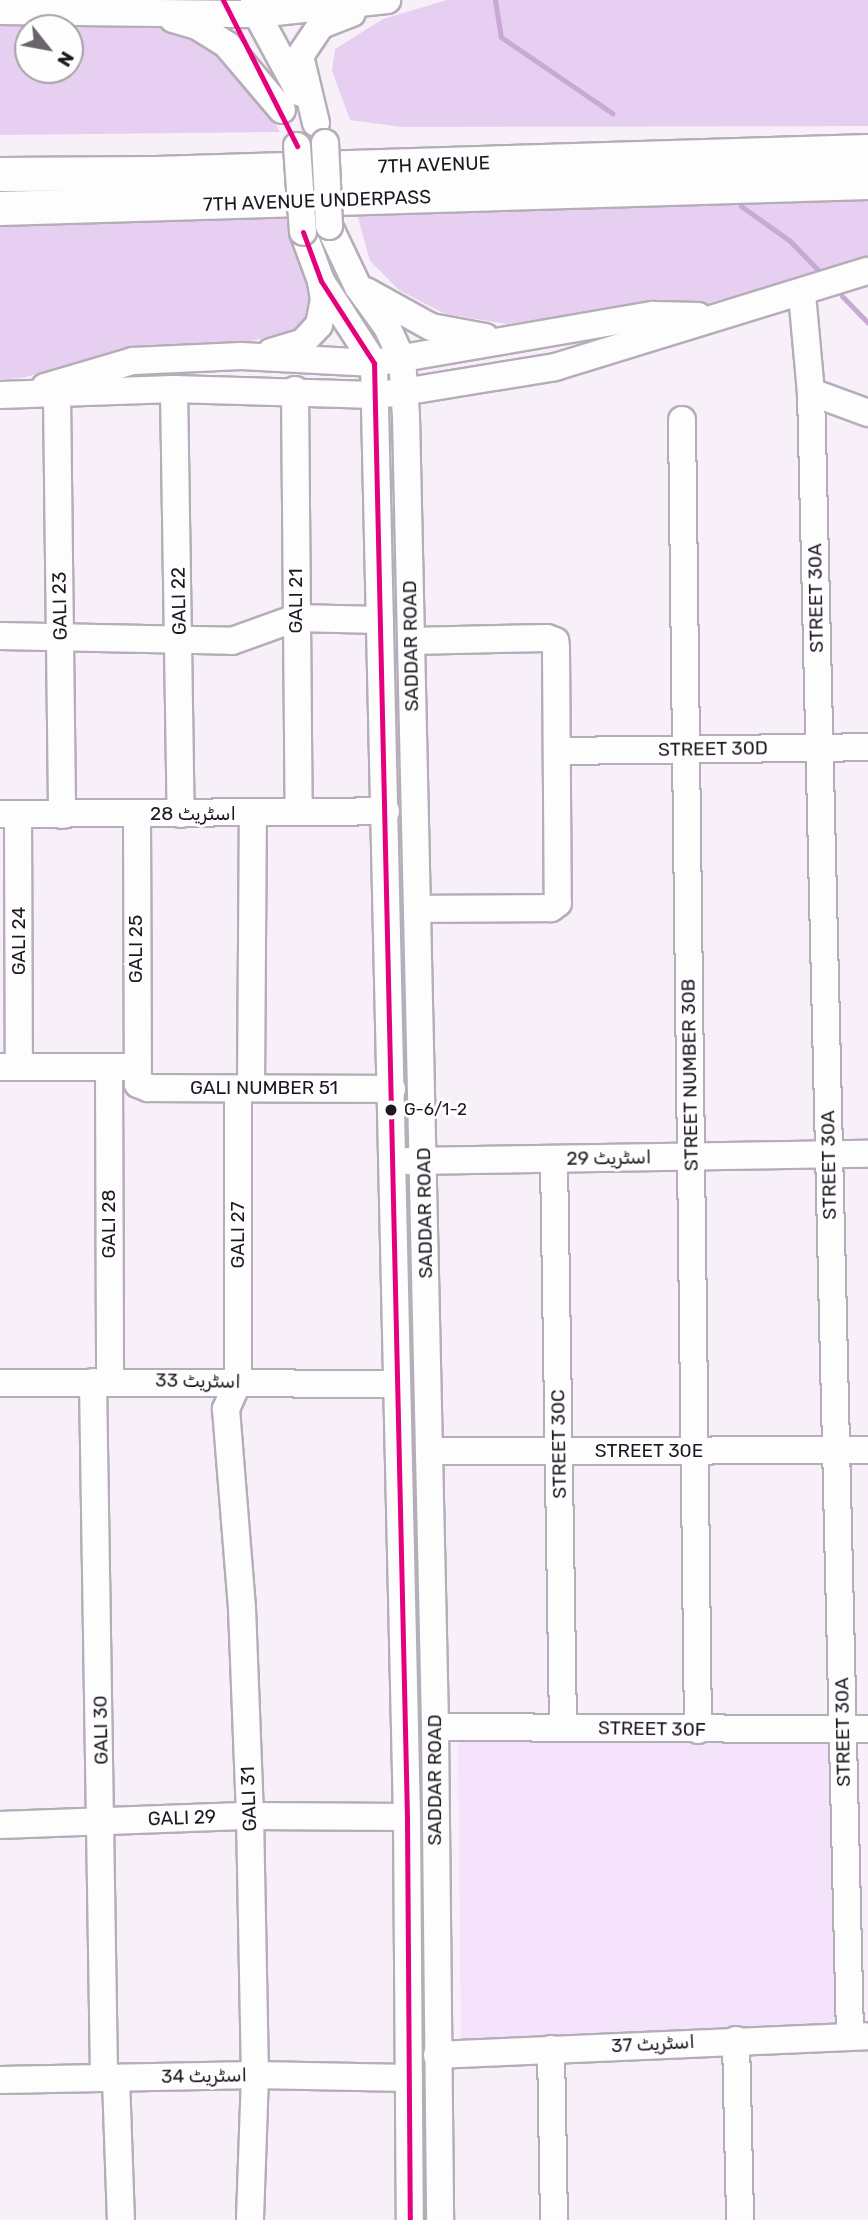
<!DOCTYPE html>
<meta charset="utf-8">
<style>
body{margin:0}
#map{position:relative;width:868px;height:2220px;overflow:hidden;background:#f7f0f9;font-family:Rubik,Vazirmatn,sans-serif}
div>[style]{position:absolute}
.built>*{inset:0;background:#f4e3fb}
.green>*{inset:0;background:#e6cff0}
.stream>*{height:5px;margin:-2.5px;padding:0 2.5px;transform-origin:2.5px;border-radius:2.5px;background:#c9a8d6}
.roads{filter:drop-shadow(2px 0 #b5aeb8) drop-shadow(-2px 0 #b5aeb8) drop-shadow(0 2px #b5aeb8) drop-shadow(0 -2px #b5aeb8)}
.minor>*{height:26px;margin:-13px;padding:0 13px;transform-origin:13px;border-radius:13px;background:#fefdfe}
.major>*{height:33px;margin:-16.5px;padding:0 16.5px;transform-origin:16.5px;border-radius:16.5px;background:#fefdfe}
.bridges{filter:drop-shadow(2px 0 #b5aeb8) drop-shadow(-2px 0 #b5aeb8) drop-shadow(0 2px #b5aeb8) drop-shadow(0 -2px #b5aeb8)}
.minor-bridge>*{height:26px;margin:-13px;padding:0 13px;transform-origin:13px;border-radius:13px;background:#fefdfe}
.bus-1>*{height:5px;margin:-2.5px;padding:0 2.5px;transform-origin:2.5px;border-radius:2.5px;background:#e5007d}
.dots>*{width:19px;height:19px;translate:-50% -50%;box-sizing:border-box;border:4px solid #fefefe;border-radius:50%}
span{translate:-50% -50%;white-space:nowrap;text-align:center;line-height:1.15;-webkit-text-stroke:6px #fefefe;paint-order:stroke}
.bus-label{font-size:17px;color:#1f1822}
.left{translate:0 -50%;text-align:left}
.street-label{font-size:19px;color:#1f1822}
.north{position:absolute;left:14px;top:14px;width:70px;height:70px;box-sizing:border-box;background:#fefefe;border:2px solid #a5a2a6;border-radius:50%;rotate:121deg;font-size:19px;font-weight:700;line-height:28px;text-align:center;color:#1f1822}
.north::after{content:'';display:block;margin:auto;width:24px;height:32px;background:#6b646d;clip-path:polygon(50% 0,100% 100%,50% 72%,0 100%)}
</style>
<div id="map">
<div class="built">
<div style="clip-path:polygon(458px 1740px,832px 1741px,836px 2028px,461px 2047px)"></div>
</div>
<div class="green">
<div style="clip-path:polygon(447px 0,868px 0,868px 126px,402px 127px,350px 120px,332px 71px,335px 49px,383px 19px)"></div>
<div style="clip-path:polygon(evenodd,0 16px,141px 24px,197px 35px,247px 74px,280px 132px,0 135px,0 16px,28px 28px,70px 28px,70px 70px,28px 70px,28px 28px)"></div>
<div style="clip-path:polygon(868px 199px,868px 257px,709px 303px,663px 302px,507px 324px,445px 314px,399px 290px,370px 261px,357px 214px)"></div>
<div style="clip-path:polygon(287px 208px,318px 308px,308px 329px,250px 341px,124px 350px,22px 378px,0 379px,0 213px)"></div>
</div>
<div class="stream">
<div style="left:495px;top:0;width:37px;rotate:81deg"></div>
<div style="left:501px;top:37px;width:135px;rotate:34.4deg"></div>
<div style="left:741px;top:206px;width:60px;rotate:35.5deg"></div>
<div style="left:790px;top:241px;width:43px;rotate:45.9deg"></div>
<div style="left:842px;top:296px;width:37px;rotate:46deg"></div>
</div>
<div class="roads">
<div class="minor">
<div style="left:254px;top:0;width:14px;rotate:78deg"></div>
<div style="left:257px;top:14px;width:89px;rotate:61.7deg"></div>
<div style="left:0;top:11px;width:257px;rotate:0.7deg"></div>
<div style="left:257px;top:14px;width:131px;rotate:-6.1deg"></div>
<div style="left:173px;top:19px;width:25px;rotate:16deg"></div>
<div style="left:197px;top:26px;width:36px;rotate:32deg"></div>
<div style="left:227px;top:45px;width:85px;rotate:49.8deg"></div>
<div style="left:316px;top:123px;width:69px;rotate:-103.4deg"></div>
<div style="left:300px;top:56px;width:37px;rotate:-56deg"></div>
<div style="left:321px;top:25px;width:33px;rotate:-21deg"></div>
<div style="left:329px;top:226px;width:68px;rotate:64.6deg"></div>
<div style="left:358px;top:287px;width:49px;rotate:54.1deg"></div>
<div style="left:387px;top:327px;width:35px;rotate:65deg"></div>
<div style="left:402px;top:359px;width:57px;rotate:86deg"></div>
<div style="left:406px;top:416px;width:1311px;rotate:88.73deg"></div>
<div style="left:435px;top:1727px;width:493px;rotate:89.4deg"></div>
<div style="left:303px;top:232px;width:52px;rotate:69.8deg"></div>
<div style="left:321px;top:281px;width:98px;rotate:57.1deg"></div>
<div style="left:374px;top:363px;width:1454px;rotate:88.7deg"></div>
<div style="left:407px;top:1817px;width:403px;rotate:89.6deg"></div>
<div style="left:366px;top:291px;width:74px;rotate:29deg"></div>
<div style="left:431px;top:327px;width:55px;rotate:10.5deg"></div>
<div style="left:802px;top:294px;width:98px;rotate:84.8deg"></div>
<div style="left:811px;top:392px;width:1644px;rotate:88.64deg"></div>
<div style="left:271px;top:352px;width:34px;rotate:-17deg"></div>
<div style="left:303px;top:342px;width:23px;rotate:-47deg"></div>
<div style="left:319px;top:325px;width:25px;rotate:-79deg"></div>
<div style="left:324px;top:300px;width:18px;rotate:-99deg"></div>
<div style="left:45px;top:387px;width:92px;rotate:-16.5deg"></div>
<div style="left:133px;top:361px;width:108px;rotate:-2.7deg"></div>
<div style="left:241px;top:356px;width:133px;rotate:3deg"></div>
<div style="left:374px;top:363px;width:283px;rotate:-9.8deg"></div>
<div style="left:653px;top:315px;width:45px;rotate:1.3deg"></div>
<div style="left:174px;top:389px;width:425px;rotate:89.1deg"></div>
<div style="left:295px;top:390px;width:421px;rotate:89.5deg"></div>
<div style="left:811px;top:392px;width:61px;rotate:20.2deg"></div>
<div style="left:0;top:395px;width:174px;rotate:-2deg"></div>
<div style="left:174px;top:389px;width:201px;rotate:1.7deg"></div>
<div style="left:375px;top:395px;width:28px;rotate:-6deg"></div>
<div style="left:403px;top:392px;width:154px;rotate:-9.3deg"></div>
<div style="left:555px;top:367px;width:327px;rotate:-17.1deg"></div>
<div style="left:57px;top:396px;width:419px;rotate:89.3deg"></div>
<div style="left:682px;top:420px;width:1310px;rotate:89.3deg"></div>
<div style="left:0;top:636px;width:232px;rotate:1.2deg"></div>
<div style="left:232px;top:641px;width:68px;rotate:-19.8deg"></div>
<div style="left:296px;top:618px;width:84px;rotate:1.4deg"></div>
<div style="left:411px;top:641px;width:136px;rotate:-1.3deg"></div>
<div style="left:547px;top:638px;width:9px;rotate:21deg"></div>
<div style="left:555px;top:641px;width:7px;rotate:82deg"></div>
<div style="left:556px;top:648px;width:255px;rotate:89.6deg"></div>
<div style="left:558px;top:903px;width:9px;rotate:144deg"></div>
<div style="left:551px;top:908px;width:133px;rotate:179.6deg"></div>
<div style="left:557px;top:751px;width:311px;rotate:-0.7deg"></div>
<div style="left:0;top:814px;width:386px;rotate:-0.4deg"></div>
<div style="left:137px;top:814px;width:270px;rotate:89.8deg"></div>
<div style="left:138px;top:1084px;width:11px;rotate:22deg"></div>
<div style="left:148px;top:1088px;width:244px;rotate:0.2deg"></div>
<div style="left:18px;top:815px;width:251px;rotate:89.8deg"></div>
<div style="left:0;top:1067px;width:127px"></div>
<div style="left:109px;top:1067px;width:314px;rotate:89.8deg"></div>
<div style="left:251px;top:1087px;width:274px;rotate:-89.6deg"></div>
<div style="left:238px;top:1089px;width:293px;rotate:90deg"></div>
<div style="left:238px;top:1382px;width:30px;rotate:114deg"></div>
<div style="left:226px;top:1409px;width:200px;rotate:85.4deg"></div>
<div style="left:242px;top:1608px;width:208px;rotate:87.8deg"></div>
<div style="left:250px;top:1816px;width:259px;rotate:88.9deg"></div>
<div style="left:255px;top:2075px;width:145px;rotate:92deg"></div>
<div style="left:554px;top:1159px;width:569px;rotate:89.09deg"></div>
<div style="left:408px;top:1161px;width:460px;rotate:-0.9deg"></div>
<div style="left:93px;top:1382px;width:696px;rotate:89.09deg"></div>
<div style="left:0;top:1383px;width:397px;rotate:0.1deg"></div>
<div style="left:429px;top:1451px;width:439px;rotate:-0.1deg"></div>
<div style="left:435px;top:1727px;width:433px;rotate:0.3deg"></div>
<div style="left:0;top:1825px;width:250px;rotate:-2.1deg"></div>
<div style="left:250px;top:1816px;width:157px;rotate:0.4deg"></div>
<div style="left:736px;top:2040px;width:180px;rotate:88.7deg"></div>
<div style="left:551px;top:2049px;width:171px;rotate:89deg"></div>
<div style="left:437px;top:2055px;width:429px;rotate:-2.5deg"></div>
<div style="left:116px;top:2079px;width:141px;rotate:88deg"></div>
<div style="left:0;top:2080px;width:255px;rotate:-1.1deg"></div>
<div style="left:255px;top:2075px;width:154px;rotate:1.1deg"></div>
</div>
<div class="major">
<div style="left:0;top:174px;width:156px;rotate:-0.4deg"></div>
<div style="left:156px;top:173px;width:712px;rotate:-1.77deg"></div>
<div style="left:0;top:208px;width:868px;rotate:-1.72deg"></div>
</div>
</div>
<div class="bridges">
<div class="minor-bridge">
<div style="left:325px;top:143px;width:83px;rotate:87.2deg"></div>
<div style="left:297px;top:146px;width:86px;rotate:86deg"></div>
</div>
</div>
<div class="bus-1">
<div style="left:223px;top:0;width:164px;rotate:63.1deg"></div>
<div style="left:303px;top:232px;width:52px;rotate:69.8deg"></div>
<div style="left:321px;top:281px;width:98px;rotate:57.1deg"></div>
<div style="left:374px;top:363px;width:1454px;rotate:88.7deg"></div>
<div style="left:407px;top:1817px;width:403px;rotate:89.6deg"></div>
</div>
<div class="dots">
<div style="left:391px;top:1110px;background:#1f1822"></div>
</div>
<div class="bus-label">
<span class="left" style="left:404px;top:1110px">G-6/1-2</span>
</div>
<div class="street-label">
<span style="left:434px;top:165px;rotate:-2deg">7TH AVENUE</span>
<span style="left:317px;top:201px;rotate:-2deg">7TH AVENUE UNDERPASS</span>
<span style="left:816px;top:598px;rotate:-91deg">STREET 30A</span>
<span style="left:179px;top:601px;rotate:-91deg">GALI 22</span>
<span style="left:296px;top:601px;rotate:-90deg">GALI 21</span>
<span style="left:60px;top:606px;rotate:-91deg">GALI 23</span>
<span style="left:411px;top:646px;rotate:-91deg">SADDAR ROAD</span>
<span style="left:713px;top:749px;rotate:-1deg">STREET 30D</span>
<span style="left:193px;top:814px">اسٹریٹ 28</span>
<span style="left:19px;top:941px;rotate:-90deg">GALI 24</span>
<span style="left:136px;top:949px;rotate:-90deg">GALI 25</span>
<span style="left:690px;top:1075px;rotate:-91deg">STREET NUMBER 30B</span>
<span style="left:264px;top:1088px">GALI NUMBER 51</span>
<span style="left:609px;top:1158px;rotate:-1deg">اسٹریٹ 29</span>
<span style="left:829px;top:1165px;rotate:-91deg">STREET 30A</span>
<span style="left:425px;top:1213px;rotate:-91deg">SADDAR ROAD</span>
<span style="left:109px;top:1224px;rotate:-90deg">GALI 28</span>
<span style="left:238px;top:1235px;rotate:-90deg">GALI 27</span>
<span style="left:198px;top:1381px;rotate:1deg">اسٹریٹ 33</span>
<span style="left:559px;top:1444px;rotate:-91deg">STREET 30C</span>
<span style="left:649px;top:1451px">STREET 30E</span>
<span style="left:652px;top:1729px;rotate:1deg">STREET 30F</span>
<span style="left:101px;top:1730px;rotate:-91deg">GALI 30</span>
<span style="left:843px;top:1732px;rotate:-91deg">STREET 30A</span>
<span style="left:435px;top:1780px;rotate:-90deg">SADDAR ROAD</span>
<span style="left:249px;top:1799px;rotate:-92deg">GALI 31</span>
<span style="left:182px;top:1818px;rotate:-2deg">GALI 29</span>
<span style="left:653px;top:2044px;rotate:-3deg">اسٹریٹ 37</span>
<span style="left:204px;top:2076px;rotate:-1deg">اسٹریٹ 34</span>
</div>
<div class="north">N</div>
</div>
